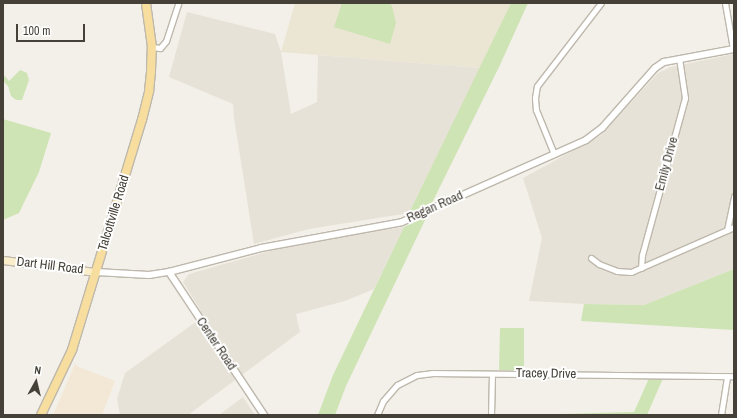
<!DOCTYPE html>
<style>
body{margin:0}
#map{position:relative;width:737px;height:418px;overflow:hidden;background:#f3f0e9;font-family:"Archivo Narrow",sans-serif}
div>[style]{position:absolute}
.residential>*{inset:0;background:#e7e2d7}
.commercial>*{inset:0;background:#f3e7d6}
.education>*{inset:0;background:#ebe5d4}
.green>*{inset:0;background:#cfe4b5}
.roads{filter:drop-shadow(1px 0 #beb8ac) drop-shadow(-1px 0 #beb8ac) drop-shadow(0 1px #beb8ac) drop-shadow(0 -1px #beb8ac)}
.minor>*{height:5px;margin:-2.5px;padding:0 2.5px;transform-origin:2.5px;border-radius:2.5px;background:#fff}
.tertiary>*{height:6px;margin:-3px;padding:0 3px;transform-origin:3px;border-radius:3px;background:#fff}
.secondary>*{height:7px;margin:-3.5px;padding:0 3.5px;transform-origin:3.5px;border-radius:3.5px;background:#fbefcb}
.primary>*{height:8px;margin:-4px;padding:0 4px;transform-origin:4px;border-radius:4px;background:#f7de9e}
span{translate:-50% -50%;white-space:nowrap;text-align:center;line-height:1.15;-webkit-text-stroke:4px #fff;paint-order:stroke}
.street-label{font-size:13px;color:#464138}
.frame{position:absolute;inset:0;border:4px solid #464138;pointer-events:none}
.north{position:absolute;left:16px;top:362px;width:40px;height:40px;-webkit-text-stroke:3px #fff;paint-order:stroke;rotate:8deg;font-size:11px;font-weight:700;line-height:16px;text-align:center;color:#464138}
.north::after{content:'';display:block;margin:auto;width:14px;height:18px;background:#464138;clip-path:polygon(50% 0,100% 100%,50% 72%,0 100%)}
.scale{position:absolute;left:16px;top:24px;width:69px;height:18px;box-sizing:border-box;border:2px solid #464138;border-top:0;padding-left:5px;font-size:12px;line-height:14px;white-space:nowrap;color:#464138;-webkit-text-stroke:3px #fff;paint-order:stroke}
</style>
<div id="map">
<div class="residential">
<div style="clip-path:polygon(187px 12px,275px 34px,281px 52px,291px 114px,317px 102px,318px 55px,480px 68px,409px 213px,309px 229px,254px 244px,234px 118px,233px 104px,169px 77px)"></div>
<div style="clip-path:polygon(734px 54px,734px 269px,644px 305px,584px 304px,529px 301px,542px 238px,523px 178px,600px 136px,658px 73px,671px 67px)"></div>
<div style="clip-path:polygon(404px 227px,374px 289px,345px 301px,296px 314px,300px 332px,188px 415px,120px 415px,117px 399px,125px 373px,204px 316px,183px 282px,189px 274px,305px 241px)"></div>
<div style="clip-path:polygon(243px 397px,255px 415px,219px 415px)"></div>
</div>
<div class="commercial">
<div style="clip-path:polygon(75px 364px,79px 367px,115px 381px,102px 415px,53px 415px)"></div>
</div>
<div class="education">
<div style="clip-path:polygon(295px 3px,511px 3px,480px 68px,281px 52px)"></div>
</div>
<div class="green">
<div style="clip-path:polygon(342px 3px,389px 3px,392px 6px,396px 23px,390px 44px,334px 27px)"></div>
<div style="clip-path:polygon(511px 3px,528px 3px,500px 65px,432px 203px,409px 213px)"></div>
<div style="clip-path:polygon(20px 70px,27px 73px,29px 80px,22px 100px,16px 100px,11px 96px,8px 86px,3px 81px,3px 74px,9px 81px)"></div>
<div style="clip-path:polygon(3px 119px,51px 133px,39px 172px,19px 213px,3px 220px)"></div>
<div style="clip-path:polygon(427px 216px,346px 386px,335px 415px,318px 415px,333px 375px,404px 227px)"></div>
<div style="clip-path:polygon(734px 269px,734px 330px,581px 321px,584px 304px,644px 305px)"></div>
<div style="clip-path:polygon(500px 328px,524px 328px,524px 371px,499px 370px)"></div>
<div style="clip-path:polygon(650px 376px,664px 376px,647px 415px,522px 415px,634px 412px)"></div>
</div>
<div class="roads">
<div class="minor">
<div style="left:725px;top:3px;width:47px;rotate:80.1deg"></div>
<div style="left:152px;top:47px;width:8px;rotate:7deg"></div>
<div style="left:160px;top:48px;width:9px;rotate:-49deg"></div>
<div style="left:166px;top:41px;width:40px;rotate:-72deg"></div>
<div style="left:554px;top:154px;width:48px;rotate:-112.2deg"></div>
<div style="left:536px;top:110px;width:12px;rotate:-95deg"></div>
<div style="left:535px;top:98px;width:12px;rotate:-81deg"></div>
<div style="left:537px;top:86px;width:105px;rotate:-52.4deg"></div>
<div style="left:727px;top:230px;width:35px;rotate:-78deg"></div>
<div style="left:591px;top:258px;width:10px;rotate:37deg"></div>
<div style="left:599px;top:264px;width:19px;rotate:21deg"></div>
<div style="left:617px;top:271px;width:14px;rotate:4deg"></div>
<div style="left:631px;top:272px;width:112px;rotate:-23.6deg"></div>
<div style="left:641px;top:268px;width:13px;rotate:-86deg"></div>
<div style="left:642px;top:255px;width:163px;rotate:-74.7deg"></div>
<div style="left:685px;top:98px;width:40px;rotate:-98.5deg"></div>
<div style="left:377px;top:415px;width:15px;rotate:-67deg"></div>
<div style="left:383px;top:401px;width:21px;rotate:-49deg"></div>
<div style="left:397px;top:385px;width:22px;rotate:-27deg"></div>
<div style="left:417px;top:375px;width:16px;rotate:-7deg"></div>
<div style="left:433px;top:373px;width:301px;rotate:0.6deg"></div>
<div style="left:491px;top:415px;width:41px;rotate:-88.6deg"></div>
<div style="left:721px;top:415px;width:39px;rotate:-81deg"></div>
</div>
<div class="tertiary">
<div style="left:96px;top:272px;width:53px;rotate:3.2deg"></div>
<div style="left:149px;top:275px;width:20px;rotate:-9deg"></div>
<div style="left:169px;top:272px;width:95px;rotate:-14.6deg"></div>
<div style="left:261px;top:248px;width:143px;rotate:-10.4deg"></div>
<div style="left:402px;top:222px;width:201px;rotate:-24deg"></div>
<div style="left:586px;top:140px;width:20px;rotate:-37deg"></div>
<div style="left:602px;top:128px;width:80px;rotate:-48.5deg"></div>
<div style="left:655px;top:68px;width:11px;rotate:-34deg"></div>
<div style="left:664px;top:62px;width:71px;rotate:-10.5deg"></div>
<div style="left:169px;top:272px;width:172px;rotate:56.4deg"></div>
</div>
<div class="secondary">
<div style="left:3px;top:260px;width:94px;rotate:7.4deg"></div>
</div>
<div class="primary">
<div style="left:41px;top:415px;width:72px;rotate:-64.5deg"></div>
<div style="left:72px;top:350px;width:240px;rotate:-73.1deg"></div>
<div style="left:142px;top:120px;width:30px;rotate:-76deg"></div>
<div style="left:149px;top:91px;width:20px;rotate:-84deg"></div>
<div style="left:151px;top:71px;width:24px;rotate:-88deg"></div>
<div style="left:152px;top:47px;width:44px;rotate:-97.8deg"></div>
</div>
</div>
<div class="street-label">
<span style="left:667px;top:164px;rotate:-75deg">Emily Drive</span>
<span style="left:435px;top:207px;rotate:-24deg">Regan Road</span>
<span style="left:114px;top:213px;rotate:-73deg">Talcottville Road</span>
<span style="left:50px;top:266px;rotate:7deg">Dart Hill Road</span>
<span style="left:216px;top:344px;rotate:56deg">Center Road</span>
<span style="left:546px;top:374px;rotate:1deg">Tracey Drive</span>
</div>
<div class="frame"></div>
<div class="north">N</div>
<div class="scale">100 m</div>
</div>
